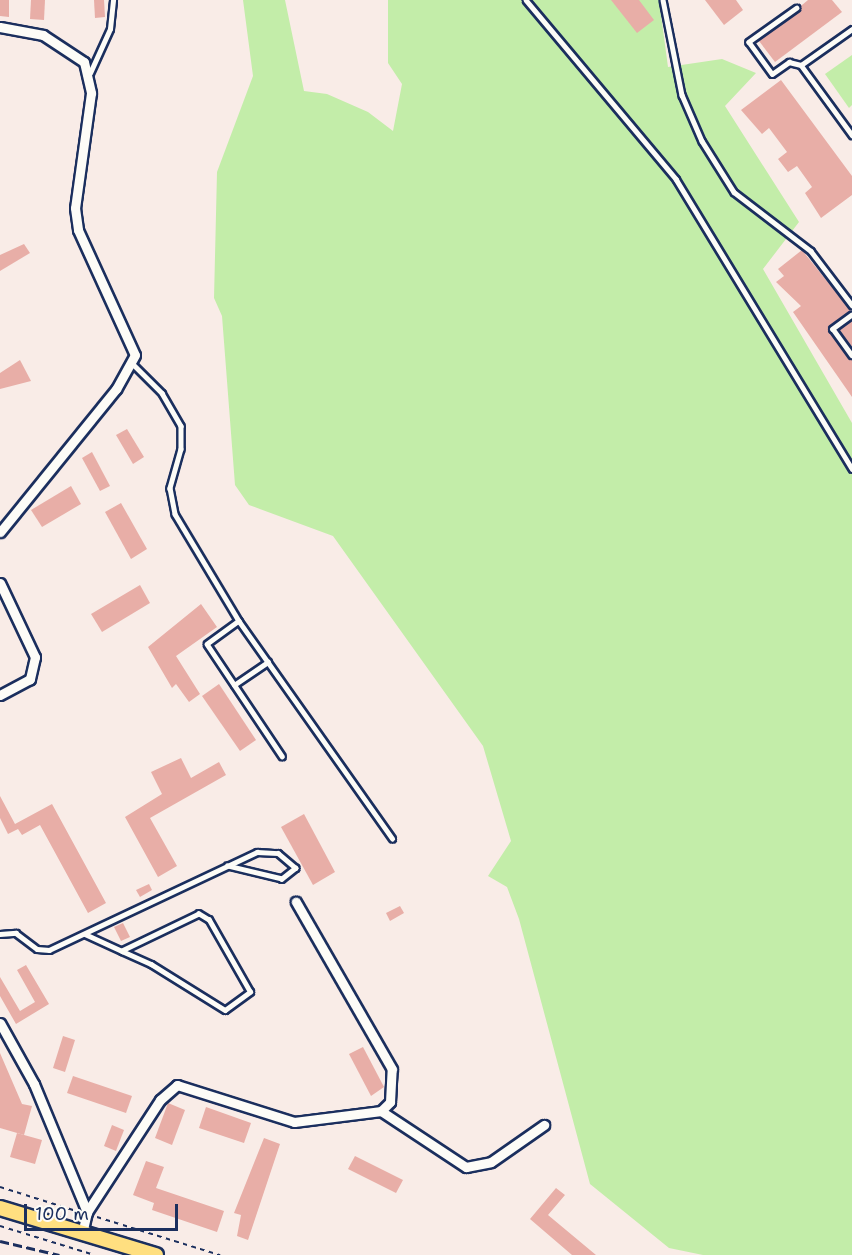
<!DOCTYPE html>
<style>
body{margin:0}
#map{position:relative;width:852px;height:1255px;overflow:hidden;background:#f9ece7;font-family:"Shantell Sans",sans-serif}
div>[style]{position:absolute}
.green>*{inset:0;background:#c3eda9}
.building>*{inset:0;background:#e8aea7}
.path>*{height:1.5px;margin-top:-0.75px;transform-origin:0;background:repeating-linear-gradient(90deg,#1b2f5e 0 4.5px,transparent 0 9px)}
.roads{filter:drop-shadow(2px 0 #1b2f5e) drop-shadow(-2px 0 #1b2f5e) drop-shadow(0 2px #1b2f5e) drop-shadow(0 -2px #1b2f5e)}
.service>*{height:4.5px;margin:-2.25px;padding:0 2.25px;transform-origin:2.25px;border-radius:2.25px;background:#fdfcf7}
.minor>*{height:9px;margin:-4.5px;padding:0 4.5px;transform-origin:4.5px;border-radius:4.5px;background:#fdfcf7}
.primary>*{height:14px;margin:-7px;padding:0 7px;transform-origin:7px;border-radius:7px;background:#ffdf80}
.rail>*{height:3px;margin-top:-1.5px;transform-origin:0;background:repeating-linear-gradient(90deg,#1b2f5e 0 9px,transparent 0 13.5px)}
span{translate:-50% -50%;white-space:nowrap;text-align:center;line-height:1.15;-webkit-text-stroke:6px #fdfcf7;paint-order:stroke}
.scale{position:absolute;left:24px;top:1204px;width:154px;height:27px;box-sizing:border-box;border:3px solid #1b2f5e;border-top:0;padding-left:8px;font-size:18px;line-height:21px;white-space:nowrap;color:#1b2f5e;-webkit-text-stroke:4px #fdfcf7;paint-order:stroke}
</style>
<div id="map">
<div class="green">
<div style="clip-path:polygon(243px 0,285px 0,304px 91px,327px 94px,368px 112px,393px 131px,402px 84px,388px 63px,388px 0,659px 0,668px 67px,722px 59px,756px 73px,725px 106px,799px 222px,763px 269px,852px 423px,852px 1255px,703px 1255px,669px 1248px,590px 1184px,519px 919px,507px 887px,488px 876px,511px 841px,483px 746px,333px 536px,249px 505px,235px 485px,222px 316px,214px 298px,217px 172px,253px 76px)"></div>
<div style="clip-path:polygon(852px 55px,852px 105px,849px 108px,825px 74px)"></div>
</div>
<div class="building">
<div style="clip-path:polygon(0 0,9px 0,9px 17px,0 16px)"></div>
<div style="clip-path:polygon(31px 0,45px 0,44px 20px,30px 19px)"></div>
<div style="clip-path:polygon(94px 0,104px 0,105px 17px,95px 18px)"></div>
<div style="clip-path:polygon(611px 0,639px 0,654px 20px,637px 33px)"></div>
<div style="clip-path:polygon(705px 0,736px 0,743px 10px,724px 25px)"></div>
<div style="clip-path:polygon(808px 0,832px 0,842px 12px,775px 62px,759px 41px)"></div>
<div style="clip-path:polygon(781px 80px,852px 176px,852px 195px,821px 218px,805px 193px,812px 187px,797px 166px,788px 172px,778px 159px,787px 152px,769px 128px,762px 134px,741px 110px)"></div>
<div style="clip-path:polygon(24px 244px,30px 253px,0 271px,0 255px)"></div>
<div style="clip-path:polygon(802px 250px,851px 311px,829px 329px,852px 359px,852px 397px,793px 312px,801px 306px,776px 282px,784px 276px,778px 269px)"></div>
<div style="clip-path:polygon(852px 321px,852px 347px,839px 330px)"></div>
<div style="clip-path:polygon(20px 360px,31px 381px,0 389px,0 373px)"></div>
<div style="clip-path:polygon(127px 429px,144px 457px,133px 464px,116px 435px)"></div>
<div style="clip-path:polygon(92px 452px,110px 486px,100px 491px,82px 458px)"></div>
<div style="clip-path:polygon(71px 486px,81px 504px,42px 527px,31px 510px)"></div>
<div style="clip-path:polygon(121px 503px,147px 549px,131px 559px,105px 512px)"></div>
<div style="clip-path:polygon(140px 585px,150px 603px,102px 632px,91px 614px)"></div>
<div style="clip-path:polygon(201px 604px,217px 627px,176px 656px,200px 694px,189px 702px,176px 684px,172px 688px,148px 647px)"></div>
<div style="clip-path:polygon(219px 684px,256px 740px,240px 751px,202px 696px)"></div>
<div style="clip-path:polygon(181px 758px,191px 778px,219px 762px,226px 775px,150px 818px,177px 866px,158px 877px,125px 817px,162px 794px,151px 772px)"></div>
<div style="clip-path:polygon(0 796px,15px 824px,52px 804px,106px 903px,88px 913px,40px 825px,22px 835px,18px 829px,8px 834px,0 818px)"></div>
<div style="clip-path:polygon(304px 814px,335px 872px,313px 885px,281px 827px)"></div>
<div style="clip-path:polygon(149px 884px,152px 890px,140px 897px,136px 890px)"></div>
<div style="clip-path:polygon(400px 906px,404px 913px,390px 921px,386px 913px)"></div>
<div style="clip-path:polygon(123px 923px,130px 937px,121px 941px,114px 927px)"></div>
<div style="clip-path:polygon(26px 965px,49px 1004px,16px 1024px,0 996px,0 977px,20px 1011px,35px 1002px,17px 970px)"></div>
<div style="clip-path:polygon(63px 1036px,75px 1040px,65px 1072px,53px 1068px)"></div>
<div style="clip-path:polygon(363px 1047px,384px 1087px,371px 1096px,349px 1054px)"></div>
<div style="clip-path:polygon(0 1053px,22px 1104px,32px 1106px,24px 1135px,0 1128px)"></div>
<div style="clip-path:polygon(73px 1076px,132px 1096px,126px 1113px,67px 1093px)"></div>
<div style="clip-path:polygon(168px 1103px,185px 1110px,172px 1145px,155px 1138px)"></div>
<div style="clip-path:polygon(206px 1107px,251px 1123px,244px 1143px,199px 1128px)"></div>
<div style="clip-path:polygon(112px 1125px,124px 1130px,116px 1151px,104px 1146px)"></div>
<div style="clip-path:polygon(17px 1133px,42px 1140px,35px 1164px,10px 1157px)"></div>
<div style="clip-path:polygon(264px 1138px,280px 1144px,248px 1240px,237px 1236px,241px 1215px,234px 1213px)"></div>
<div style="clip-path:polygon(355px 1156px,403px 1180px,396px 1193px,348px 1169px)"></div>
<div style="clip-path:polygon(146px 1161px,164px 1167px,156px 1188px,224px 1211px,217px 1232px,152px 1210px,154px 1203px,133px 1195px)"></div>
<div style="clip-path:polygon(556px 1188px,565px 1195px,548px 1215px,596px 1255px,572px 1255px,530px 1219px)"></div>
</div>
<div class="path">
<div style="left:0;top:1187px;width:80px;rotate:17.5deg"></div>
<div style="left:97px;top:1217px;width:129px;rotate:17.2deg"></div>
<div style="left:0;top:1226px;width:98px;rotate:17.1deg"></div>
</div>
<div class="roads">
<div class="service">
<div style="left:526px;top:0;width:234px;rotate:50deg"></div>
<div style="left:676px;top:179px;width:339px;rotate:58.7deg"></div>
<div style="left:663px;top:0;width:97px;rotate:78.7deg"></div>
<div style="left:682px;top:95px;width:50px;rotate:66.5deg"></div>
<div style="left:702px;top:141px;width:60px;rotate:57.9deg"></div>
<div style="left:734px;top:192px;width:97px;rotate:37.5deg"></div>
<div style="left:811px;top:251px;width:68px;rotate:52.8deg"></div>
<div style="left:797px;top:8px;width:59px;rotate:144.7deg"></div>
<div style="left:749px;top:42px;width:39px;rotate:54deg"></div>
<div style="left:772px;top:74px;width:21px;rotate:-35deg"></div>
<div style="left:789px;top:62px;width:12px;rotate:14deg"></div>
<div style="left:801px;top:65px;width:87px;rotate:53.9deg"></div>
<div style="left:801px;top:65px;width:62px;rotate:-35.2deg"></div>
<div style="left:90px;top:73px;width:48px;rotate:-65.6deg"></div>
<div style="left:110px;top:29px;width:29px;rotate:-84deg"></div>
<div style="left:852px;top:315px;width:24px;rotate:144deg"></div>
<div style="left:833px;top:329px;width:32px;rotate:54deg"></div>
<div style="left:134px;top:365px;width:40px;rotate:45deg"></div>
<div style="left:162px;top:393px;width:38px;rotate:60deg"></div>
<div style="left:181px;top:426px;width:23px;rotate:90deg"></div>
<div style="left:181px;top:449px;width:41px;rotate:105.8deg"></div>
<div style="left:170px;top:488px;width:26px;rotate:79deg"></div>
<div style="left:175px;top:514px;width:125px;rotate:59.1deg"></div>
<div style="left:239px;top:621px;width:266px;rotate:54.8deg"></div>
<div style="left:239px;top:621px;width:39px;rotate:144deg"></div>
<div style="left:207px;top:644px;width:135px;rotate:56.2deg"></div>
<div style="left:234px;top:685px;width:41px;rotate:-34.1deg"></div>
<div style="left:0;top:934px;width:16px;rotate:-4deg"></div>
<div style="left:16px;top:933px;width:26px;rotate:37deg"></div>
<div style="left:37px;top:949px;width:12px;rotate:5deg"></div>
<div style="left:49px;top:950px;width:230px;rotate:-25.2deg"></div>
<div style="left:257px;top:852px;width:21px;rotate:3deg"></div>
<div style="left:278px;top:853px;width:23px;rotate:40deg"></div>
<div style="left:296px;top:868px;width:18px;rotate:142deg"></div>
<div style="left:282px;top:879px;width:56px;rotate:-166.5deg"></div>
<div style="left:85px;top:934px;width:41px;rotate:24.7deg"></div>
<div style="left:122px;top:951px;width:32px;rotate:24deg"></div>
<div style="left:151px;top:964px;width:87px;rotate:31.9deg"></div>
<div style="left:225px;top:1010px;width:31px;rotate:-36deg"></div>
<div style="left:250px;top:992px;width:83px;rotate:-119.7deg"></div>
<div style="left:209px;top:920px;width:12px;rotate:-149deg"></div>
<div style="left:199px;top:914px;width:85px;rotate:154.3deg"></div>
</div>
<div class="minor">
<div style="left:0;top:27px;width:44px;rotate:10.5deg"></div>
<div style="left:43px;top:35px;width:49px;rotate:33.4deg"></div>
<div style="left:84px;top:62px;width:32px;rotate:77deg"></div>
<div style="left:91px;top:93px;width:116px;rotate:97.9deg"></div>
<div style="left:75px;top:208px;width:22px;rotate:82deg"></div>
<div style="left:78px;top:230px;width:137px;rotate:65.5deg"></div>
<div style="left:135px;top:355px;width:39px;rotate:119deg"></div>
<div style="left:116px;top:389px;width:184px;rotate:129deg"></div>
<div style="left:0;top:583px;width:82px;rotate:64.7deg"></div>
<div style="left:35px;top:657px;width:23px;rotate:103deg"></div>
<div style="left:30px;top:679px;width:34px;rotate:152deg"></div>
<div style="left:0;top:1023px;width:70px;rotate:60.9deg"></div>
<div style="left:34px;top:1084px;width:139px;rotate:67.5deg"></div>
<div style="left:87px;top:1212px;width:23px;rotate:103deg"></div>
<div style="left:381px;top:1111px;width:102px;rotate:33.4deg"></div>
<div style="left:466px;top:1167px;width:25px;rotate:-11deg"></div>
<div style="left:491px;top:1162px;width:65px;rotate:-34.9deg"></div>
<div style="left:87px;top:1212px;width:134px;rotate:-56.9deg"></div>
<div style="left:160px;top:1100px;width:23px;rotate:-41deg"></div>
<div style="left:177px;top:1085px;width:123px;rotate:17.5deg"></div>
<div style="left:294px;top:1122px;width:88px;rotate:-7.2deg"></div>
<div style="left:381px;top:1111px;width:13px;rotate:-45deg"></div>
<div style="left:390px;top:1102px;width:33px;rotate:-87deg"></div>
<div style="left:392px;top:1069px;width:193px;rotate:-119.9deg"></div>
</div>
<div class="primary">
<div style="left:0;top:1208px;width:163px;rotate:16.8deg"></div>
</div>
</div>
<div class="rail">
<div style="left:0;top:1241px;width:61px;rotate:13.3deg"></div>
</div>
<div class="scale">100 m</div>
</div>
